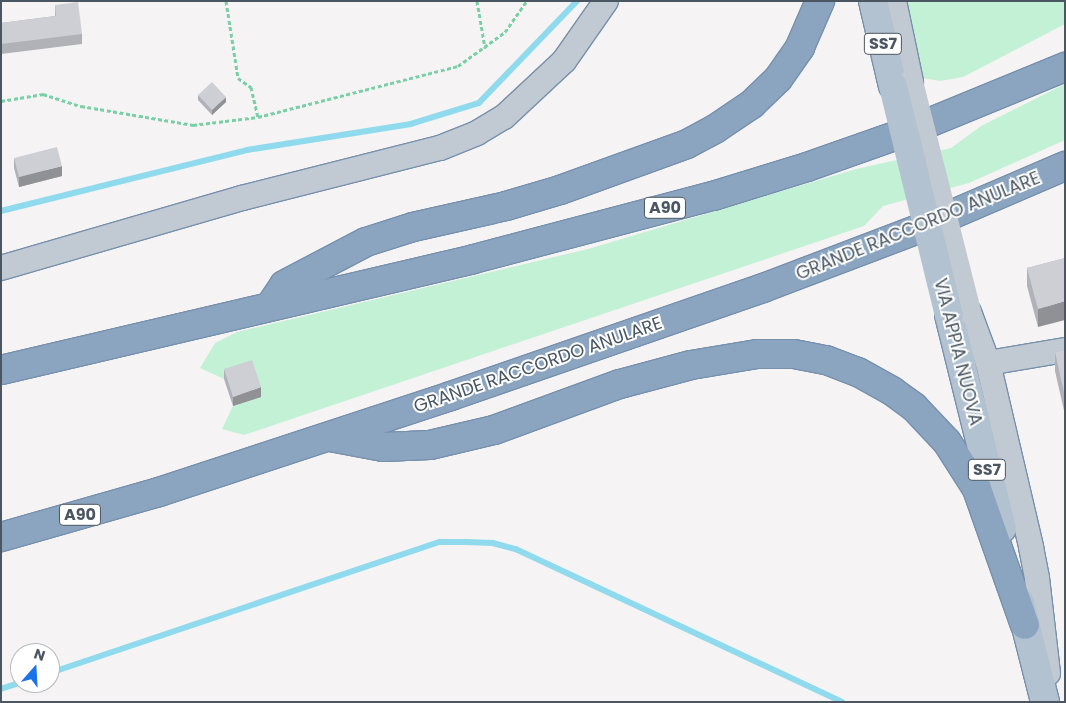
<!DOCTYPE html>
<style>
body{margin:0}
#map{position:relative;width:1066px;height:703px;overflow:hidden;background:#f5f3f3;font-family:Poppins,sans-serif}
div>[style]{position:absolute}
.green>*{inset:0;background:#c3f1d5}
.stream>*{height:5.5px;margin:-2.75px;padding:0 2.75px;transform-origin:2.75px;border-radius:2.75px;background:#90daee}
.path>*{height:3px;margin-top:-1.5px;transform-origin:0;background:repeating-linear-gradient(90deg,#7ad0a6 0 4px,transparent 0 6.5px)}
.roads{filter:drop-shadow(1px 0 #7690ad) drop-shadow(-1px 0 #7690ad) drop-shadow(0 1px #7690ad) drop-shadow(0 -1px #7690ad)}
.minor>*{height:24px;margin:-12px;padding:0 12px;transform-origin:12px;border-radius:12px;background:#c1cad2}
.major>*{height:28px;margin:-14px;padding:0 14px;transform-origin:14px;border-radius:14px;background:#b3c2d1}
.highway>*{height:28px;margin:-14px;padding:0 14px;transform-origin:14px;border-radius:14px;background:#8ba5c1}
.minor-bridge>*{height:24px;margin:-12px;padding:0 12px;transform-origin:12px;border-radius:12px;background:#c1cad2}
.major-bridge>*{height:28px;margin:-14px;padding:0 14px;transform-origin:14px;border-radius:14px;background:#b3c2d1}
.wall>*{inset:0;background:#b0b2b7}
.shaded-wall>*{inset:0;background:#909195}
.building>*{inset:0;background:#cdcfd5}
span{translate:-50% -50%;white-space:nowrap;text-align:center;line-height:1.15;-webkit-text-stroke:4px #fff;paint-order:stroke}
.shield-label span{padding:1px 4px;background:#fff;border:1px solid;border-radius:4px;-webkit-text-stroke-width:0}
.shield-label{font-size:16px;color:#4a5661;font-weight:700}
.street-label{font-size:18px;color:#4a5661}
.frame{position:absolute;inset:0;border:2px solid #4a5661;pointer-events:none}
.north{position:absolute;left:10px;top:643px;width:50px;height:50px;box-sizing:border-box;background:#fff;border:1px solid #b7bbc0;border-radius:50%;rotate:19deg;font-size:14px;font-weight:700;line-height:20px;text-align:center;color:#4a5661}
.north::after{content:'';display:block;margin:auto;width:18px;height:22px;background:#1a73e8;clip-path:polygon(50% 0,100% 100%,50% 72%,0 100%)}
</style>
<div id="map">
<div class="green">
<div style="clip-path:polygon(905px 1px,1065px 1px,1065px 24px,963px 77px,940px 81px,923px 78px,908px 48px)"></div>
<div style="clip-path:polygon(1065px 84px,1065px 140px,969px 183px,883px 206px,864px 226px,244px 435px,222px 429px,233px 406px,261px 397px,252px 370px,224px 379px,200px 368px,215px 343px,237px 332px,588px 249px,856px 169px,951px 148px,981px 126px)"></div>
</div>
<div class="stream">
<div style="left:1px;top:211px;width:253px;rotate:-13.9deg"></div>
<div style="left:247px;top:150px;width:166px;rotate:-9deg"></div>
<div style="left:411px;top:124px;width:71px;rotate:-17.2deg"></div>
<div style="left:479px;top:103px;width:141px;rotate:-46.1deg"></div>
<div style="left:50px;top:673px;width:411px;rotate:-18.6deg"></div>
<div style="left:440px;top:542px;width:26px"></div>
<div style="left:466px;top:542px;width:27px;rotate:2deg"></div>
<div style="left:493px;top:543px;width:24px;rotate:15deg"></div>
<div style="left:516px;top:549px;width:360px;rotate:25.1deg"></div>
<div style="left:1px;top:689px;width:20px;rotate:-18deg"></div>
</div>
<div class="path">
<div style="left:226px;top:1px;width:78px;rotate:81.1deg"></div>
<div style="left:238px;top:78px;width:16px;rotate:35deg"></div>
<div style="left:251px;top:87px;width:31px;rotate:77deg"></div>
<div style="left:477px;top:1px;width:48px;rotate:80.3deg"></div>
<div style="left:1px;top:101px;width:43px;rotate:-9.5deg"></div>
<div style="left:43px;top:94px;width:40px;rotate:18deg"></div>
<div style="left:81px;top:106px;width:114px;rotate:9.6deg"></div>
<div style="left:193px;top:125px;width:65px;rotate:-7deg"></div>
<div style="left:258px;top:117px;width:206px;rotate:-14.3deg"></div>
<div style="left:458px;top:66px;width:58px;rotate:-35.9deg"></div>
<div style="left:505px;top:32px;width:38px;rotate:-55deg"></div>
</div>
<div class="roads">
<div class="minor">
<div style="left:894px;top:1px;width:83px;rotate:78.1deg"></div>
<div style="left:1px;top:268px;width:251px;rotate:-16.2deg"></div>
<div style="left:242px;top:198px;width:204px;rotate:-14.2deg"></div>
<div style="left:440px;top:148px;width:40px;rotate:-22deg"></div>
<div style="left:477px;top:133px;width:31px;rotate:-31deg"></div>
<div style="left:504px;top:117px;width:82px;rotate:-43deg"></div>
<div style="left:564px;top:61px;width:73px;rotate:-55deg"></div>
<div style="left:969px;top:312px;width:54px;rotate:69.6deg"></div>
<div style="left:988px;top:363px;width:189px;rotate:76.8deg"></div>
<div style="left:1031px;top:547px;width:32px;rotate:79deg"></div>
<div style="left:1037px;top:578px;width:96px;rotate:83.4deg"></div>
<div style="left:988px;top:363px;width:78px;rotate:-9.6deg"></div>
</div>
<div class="major">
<div style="left:873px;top:1px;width:87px;rotate:76.8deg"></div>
<div style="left:949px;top:315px;width:220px;rotate:76.1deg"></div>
<div style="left:1020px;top:603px;width:102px;rotate:75.8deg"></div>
</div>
<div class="highway">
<div style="left:270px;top:306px;width:25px;rotate:-56deg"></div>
<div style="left:284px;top:285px;width:93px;rotate:-27.7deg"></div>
<div style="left:366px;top:242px;width:49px;rotate:-17.7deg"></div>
<div style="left:413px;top:227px;width:95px;rotate:-12.7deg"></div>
<div style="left:506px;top:206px;width:56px;rotate:-16.5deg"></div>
<div style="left:560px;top:190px;width:135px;rotate:-19.9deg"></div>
<div style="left:687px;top:144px;width:32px;rotate:-28deg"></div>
<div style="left:715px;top:129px;width:45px;rotate:-34deg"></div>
<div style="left:752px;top:104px;width:36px;rotate:-44deg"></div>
<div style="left:778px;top:79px;width:39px;rotate:-55deg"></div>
<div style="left:800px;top:47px;width:50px;rotate:-66.5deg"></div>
<div style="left:1px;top:370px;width:486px;rotate:-13.2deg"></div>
<div style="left:474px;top:259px;width:247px;rotate:-14.8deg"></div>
<div style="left:713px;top:196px;width:98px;rotate:-17.1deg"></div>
<div style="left:807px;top:167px;width:108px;rotate:-19.4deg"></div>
<div style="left:909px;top:131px;width:169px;rotate:-22.3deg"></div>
<div style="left:330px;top:437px;width:54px;rotate:10.7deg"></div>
<div style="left:383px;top:447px;width:47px;rotate:-2.4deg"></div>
<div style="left:430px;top:445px;width:66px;rotate:-13.2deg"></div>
<div style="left:494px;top:430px;width:134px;rotate:-20.1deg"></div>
<div style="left:620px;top:384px;width:73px;rotate:-15deg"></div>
<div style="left:691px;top:365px;width:67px;rotate:-9.5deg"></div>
<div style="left:757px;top:354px;width:37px"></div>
<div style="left:794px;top:354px;width:33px;rotate:11deg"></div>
<div style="left:826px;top:360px;width:34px;rotate:21deg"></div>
<div style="left:858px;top:372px;width:39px;rotate:29deg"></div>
<div style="left:892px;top:391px;width:27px;rotate:36deg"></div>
<div style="left:914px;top:407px;width:48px;rotate:46.7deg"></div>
<div style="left:947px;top:442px;width:56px;rotate:57.4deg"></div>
<div style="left:977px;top:489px;width:144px;rotate:70.6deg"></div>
<div style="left:1px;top:537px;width:164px;rotate:-15.9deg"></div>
<div style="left:159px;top:492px;width:307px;rotate:-18.2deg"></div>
<div style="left:451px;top:396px;width:330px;rotate:-19.1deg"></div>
<div style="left:763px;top:288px;width:166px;rotate:-20.8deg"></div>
<div style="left:918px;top:229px;width:160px;rotate:-23.2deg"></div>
</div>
</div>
<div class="minor-bridge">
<div style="left:911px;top:82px;width:237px;rotate:75.8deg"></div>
</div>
<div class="major-bridge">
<div style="left:893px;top:86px;width:236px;rotate:76.3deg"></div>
</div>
<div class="wall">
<div style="clip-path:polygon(55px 5px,82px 34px,82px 44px,1px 54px,1px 23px,55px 16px)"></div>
<div style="clip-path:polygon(198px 95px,226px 102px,212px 115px,198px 100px)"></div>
<div style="clip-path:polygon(14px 158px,62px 176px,19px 187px,14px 168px)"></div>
<div style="clip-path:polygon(1065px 258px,1038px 327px,1027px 286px,1027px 268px)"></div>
<div style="clip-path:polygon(1065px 350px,1065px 415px,1055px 371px,1055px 352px)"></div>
<div style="clip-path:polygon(224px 369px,261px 397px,233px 406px,224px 379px)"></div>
</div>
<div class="shaded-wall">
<div style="clip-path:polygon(226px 97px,226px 102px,212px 115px,212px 110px)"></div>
<div style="clip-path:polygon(62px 166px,62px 176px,19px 187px,19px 177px)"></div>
<div style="clip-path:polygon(1065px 301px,1065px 320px,1038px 327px,1038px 309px)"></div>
<div style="clip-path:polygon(261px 387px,261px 397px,233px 406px,233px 397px)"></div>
</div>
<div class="building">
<div style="clip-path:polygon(78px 2px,82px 34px,1px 44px,1px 23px,56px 16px,55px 5px)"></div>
<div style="clip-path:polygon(212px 82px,226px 97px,212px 110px,198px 95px)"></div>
<div style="clip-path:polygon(57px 147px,62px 166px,19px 177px,14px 158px)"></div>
<div style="clip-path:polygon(1065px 258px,1065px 301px,1038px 309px,1027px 268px)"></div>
<div style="clip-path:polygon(1065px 350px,1065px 397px,1055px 352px)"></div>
<div style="clip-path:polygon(252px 360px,261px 387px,233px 397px,224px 369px)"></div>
</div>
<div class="shield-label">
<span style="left:883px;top:44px">SS7</span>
<span style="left:665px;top:208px">A90</span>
<span style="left:987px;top:470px">SS7</span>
<span style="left:80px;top:515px">A90</span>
</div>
<div class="street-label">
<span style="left:918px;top:226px;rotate:-22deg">GRANDE RACCORDO ANULARE</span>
<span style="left:958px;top:352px;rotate:76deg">VIA APPIA NUOVA</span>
<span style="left:538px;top:365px;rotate:-19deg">GRANDE RACCORDO ANULARE</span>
</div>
<div class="frame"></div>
<div class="north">N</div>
</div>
